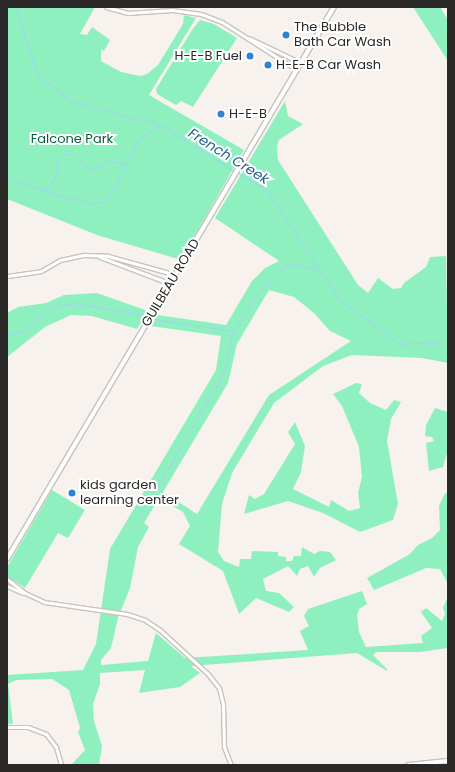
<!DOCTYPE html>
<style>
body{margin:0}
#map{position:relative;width:455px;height:772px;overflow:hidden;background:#f7f2ed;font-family:Poppins,sans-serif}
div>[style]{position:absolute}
.green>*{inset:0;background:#8ff0bf}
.stream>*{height:1px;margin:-0.5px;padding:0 0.5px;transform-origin:0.5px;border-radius:0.5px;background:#a2d1f7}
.roads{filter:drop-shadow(1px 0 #c7c3be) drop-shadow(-1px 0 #c7c3be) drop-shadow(0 1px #c7c3be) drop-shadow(0 -1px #c7c3be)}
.minor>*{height:3px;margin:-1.5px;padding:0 1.5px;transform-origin:1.5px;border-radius:1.5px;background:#fff}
.major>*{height:4px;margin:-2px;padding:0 2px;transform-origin:2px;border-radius:2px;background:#fff}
.dots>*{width:11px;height:11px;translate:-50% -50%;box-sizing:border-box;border:2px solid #fff;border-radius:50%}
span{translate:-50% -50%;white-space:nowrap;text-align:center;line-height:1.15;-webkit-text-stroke:4px #fff;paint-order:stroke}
.poi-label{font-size:13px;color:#2a2927}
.left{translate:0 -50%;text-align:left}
.right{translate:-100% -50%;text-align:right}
.park-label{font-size:13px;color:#065c3c}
.street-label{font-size:13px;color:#2a2927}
.water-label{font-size:14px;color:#205b86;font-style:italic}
.frame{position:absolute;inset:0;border:8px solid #2a2927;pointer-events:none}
</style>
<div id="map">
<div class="green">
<div style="clip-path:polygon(7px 7px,95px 7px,80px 34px,87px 35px,92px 27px,110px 40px,104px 51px,101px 49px,101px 61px,121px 72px,140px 76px,147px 74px,158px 65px,183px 24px,184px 15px,196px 18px,149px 95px,244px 150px,198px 230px,178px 259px,97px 235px,7px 199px)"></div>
<div style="clip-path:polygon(413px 7px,440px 7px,448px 20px,448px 61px)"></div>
<div style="clip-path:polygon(200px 20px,214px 24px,237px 38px,193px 107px,181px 101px,176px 105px,157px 94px,156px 89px,192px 30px)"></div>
<div style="clip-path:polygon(evenodd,285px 101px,288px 116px,303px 124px,279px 140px,277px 146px,278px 160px,358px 285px,368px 293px,378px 278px,393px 289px,401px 288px,404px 283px,426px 267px,430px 257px,446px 256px,448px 363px,422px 358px,352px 355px,323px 366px,274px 403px,232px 473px,222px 504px,218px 552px,224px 561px,239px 567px,240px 559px,251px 559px,252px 551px,278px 552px,278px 556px,286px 557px,286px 561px,292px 561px,294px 556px,301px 556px,302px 547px,314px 554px,320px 551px,330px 552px,336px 560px,320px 568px,314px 577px,308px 566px,300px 569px,297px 576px,288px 566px,263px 579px,266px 591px,279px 593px,294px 607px,289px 612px,256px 598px,239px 614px,223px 571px,179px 544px,190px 526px,183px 512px,159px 498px,144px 523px,149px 527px,138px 547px,130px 588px,118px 618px,111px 648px,101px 660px,101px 665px,148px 661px,156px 633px,185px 658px,308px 650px,300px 631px,309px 626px,304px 616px,308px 609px,362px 591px,367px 604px,359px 609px,357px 615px,359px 632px,366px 647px,423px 643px,421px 636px,432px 628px,421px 612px,426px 608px,442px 621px,445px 614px,443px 608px,448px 596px,448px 648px,420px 652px,376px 652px,373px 655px,387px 669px,387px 671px,357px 653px,191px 666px,200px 673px,180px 687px,139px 693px,145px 670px,100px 673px,100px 684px,93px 704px,94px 721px,102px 746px,99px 765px,71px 765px,85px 750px,78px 732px,80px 728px,69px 690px,52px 679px,16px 680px,8px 684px,13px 724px,7px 724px,7px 675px,83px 670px,96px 644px,110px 549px,216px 370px,221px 336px,151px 326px,158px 315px,226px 325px,252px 281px,265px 268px,279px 261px,215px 218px,285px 101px,269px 290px,294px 297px,314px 313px,330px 331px,351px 341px,269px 395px,197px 514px,163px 492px,228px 383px,237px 344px,269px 290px)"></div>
<div style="clip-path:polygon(97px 293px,148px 311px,137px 329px,92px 316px,71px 315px,45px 327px,7px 357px,7px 313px,18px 307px,46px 303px,64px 295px)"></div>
<div style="clip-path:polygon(356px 383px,362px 384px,359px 393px,370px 403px,386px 410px,394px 400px,401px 402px,391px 419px,387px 441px,398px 504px,393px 520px,360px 532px,323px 513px,288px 501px,244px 514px,249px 495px,255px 499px,264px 494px,295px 444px,288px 432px,295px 422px,305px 446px,301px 472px,293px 489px,329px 507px,331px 500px,349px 511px,360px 508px,358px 493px,362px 477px,359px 447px,342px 406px,333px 394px)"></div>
<div style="clip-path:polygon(435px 408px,448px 412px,448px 450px,443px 467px,429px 471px,426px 443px,434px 441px,432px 437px,425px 436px,426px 425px)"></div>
<div style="clip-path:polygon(52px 490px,85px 510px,68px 538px,58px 533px,25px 588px,7px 576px,7px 567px)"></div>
<div style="clip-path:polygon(445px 493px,448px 494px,448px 584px,440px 569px,426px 568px,374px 590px,367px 578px,410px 554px,418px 545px,432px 538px,440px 530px,439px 506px)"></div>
</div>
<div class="stream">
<div style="left:16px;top:7px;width:69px;rotate:73.1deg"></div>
<div style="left:36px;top:73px;width:44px;rotate:39.5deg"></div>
<div style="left:70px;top:101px;width:94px;rotate:14.8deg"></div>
<div style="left:161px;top:125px;width:88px;rotate:32.4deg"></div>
<div style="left:238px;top:173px;width:34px;rotate:30deg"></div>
<div style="left:267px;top:190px;width:132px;rotate:56.4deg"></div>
<div style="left:340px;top:300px;width:74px;rotate:36.3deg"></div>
<div style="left:400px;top:344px;width:48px;rotate:-3.6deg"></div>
<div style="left:7px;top:177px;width:57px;rotate:19.4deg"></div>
<div style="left:61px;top:196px;width:32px;rotate:13deg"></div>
<div style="left:92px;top:203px;width:12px;rotate:-5deg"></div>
<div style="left:104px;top:202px;width:14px;rotate:-51deg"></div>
<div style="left:113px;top:191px;width:58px;rotate:-63.4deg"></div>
<div style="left:139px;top:139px;width:24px;rotate:-33deg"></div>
<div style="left:43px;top:189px;width:8px;rotate:-30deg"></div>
<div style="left:50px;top:185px;width:14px;rotate:-60deg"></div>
<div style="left:57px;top:173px;width:12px;rotate:-85deg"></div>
<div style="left:58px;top:161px;width:9px;rotate:-49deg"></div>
<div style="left:64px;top:154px;width:10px;rotate:6deg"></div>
<div style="left:74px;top:155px;width:23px;rotate:43deg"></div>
<div style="left:91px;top:171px;width:20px;rotate:-30deg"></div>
<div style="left:108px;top:161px;width:18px;rotate:6deg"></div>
<div style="left:154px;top:319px;width:79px;rotate:8.7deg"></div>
<div style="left:7px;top:335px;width:19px;rotate:-16deg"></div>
<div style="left:25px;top:330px;width:36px;rotate:-42deg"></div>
<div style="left:52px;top:306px;width:23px;rotate:-7deg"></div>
<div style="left:75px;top:303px;width:73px;rotate:9.5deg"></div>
<div style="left:184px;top:440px;width:66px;rotate:-58.7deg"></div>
<div style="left:218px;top:384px;width:22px;rotate:-69deg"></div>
<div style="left:226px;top:363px;width:33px;rotate:-78deg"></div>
<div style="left:233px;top:331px;width:44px;rotate:-57deg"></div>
<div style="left:257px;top:294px;width:31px;rotate:-48deg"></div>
<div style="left:278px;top:271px;width:16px;rotate:-30deg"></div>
<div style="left:292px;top:263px;width:29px;rotate:18deg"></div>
<div style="left:140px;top:515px;width:82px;rotate:-59deg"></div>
</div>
<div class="roads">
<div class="minor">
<div style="left:106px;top:7px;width:23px;rotate:15deg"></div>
<div style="left:128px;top:13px;width:44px;rotate:-3.9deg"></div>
<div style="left:172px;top:10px;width:29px;rotate:8deg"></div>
<div style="left:201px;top:14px;width:22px;rotate:21deg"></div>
<div style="left:222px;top:22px;width:89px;rotate:32.6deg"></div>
<div style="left:249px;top:38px;width:58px;rotate:25.7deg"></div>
<div style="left:7px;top:276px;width:34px;rotate:-8deg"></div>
<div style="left:41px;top:271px;width:22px;rotate:-30deg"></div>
<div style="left:60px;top:260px;width:25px;rotate:-12deg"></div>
<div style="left:84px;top:255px;width:24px;rotate:2deg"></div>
<div style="left:108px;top:256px;width:60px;rotate:15.4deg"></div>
<div style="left:166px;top:272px;width:6px;rotate:31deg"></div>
<div style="left:171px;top:275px;width:5px;rotate:68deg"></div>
<div style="left:173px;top:280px;width:7px;rotate:164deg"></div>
<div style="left:166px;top:282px;width:71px;rotate:-159.3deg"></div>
<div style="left:7px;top:579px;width:23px;rotate:38deg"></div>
<div style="left:25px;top:593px;width:21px;rotate:25deg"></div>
<div style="left:44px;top:602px;width:84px;rotate:8.2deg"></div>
<div style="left:127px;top:614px;width:19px;rotate:18deg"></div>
<div style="left:145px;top:620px;width:18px;rotate:34deg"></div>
<div style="left:160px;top:630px;width:65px;rotate:42.5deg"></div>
<div style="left:208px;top:674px;width:18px;rotate:52deg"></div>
<div style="left:219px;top:688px;width:16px;rotate:76deg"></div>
<div style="left:223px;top:704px;width:43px;rotate:88.7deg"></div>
<div style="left:224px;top:747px;width:19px;rotate:69deg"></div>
<div style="left:7px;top:586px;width:17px;rotate:24deg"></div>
<div style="left:7px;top:727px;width:21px"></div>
<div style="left:28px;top:727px;width:19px;rotate:21deg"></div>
<div style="left:46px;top:734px;width:16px;rotate:52deg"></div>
<div style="left:56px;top:747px;width:19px;rotate:74deg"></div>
</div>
<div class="major">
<div style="left:7px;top:559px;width:642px;rotate:-59.36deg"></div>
<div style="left:408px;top:765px;width:40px;rotate:-5.7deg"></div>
</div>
</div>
<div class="dots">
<div style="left:286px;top:35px;background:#2d84d2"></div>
<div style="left:250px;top:56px;background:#2d84d2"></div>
<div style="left:268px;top:65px;background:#2d84d2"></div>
<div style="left:221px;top:114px;background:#2d84d2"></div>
<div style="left:72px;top:493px;background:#2d84d2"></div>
</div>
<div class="poi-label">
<span class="left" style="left:294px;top:35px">The Bubble<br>Bath Car Wash</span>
<span class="right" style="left:242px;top:56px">H-E-B Fuel</span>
<span class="left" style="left:276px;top:65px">H-E-B Car Wash</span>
<span class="left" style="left:229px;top:114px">H-E-B</span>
<span class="left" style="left:80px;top:493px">kids garden<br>learning center</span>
</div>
<div class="park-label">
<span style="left:72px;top:139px">Falcone Park</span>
</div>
<div class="street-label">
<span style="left:171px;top:283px;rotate:-59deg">GUILBEAU ROAD</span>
</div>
<div class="water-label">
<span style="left:229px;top:156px;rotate:32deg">French Creek</span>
</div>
<div class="frame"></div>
</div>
